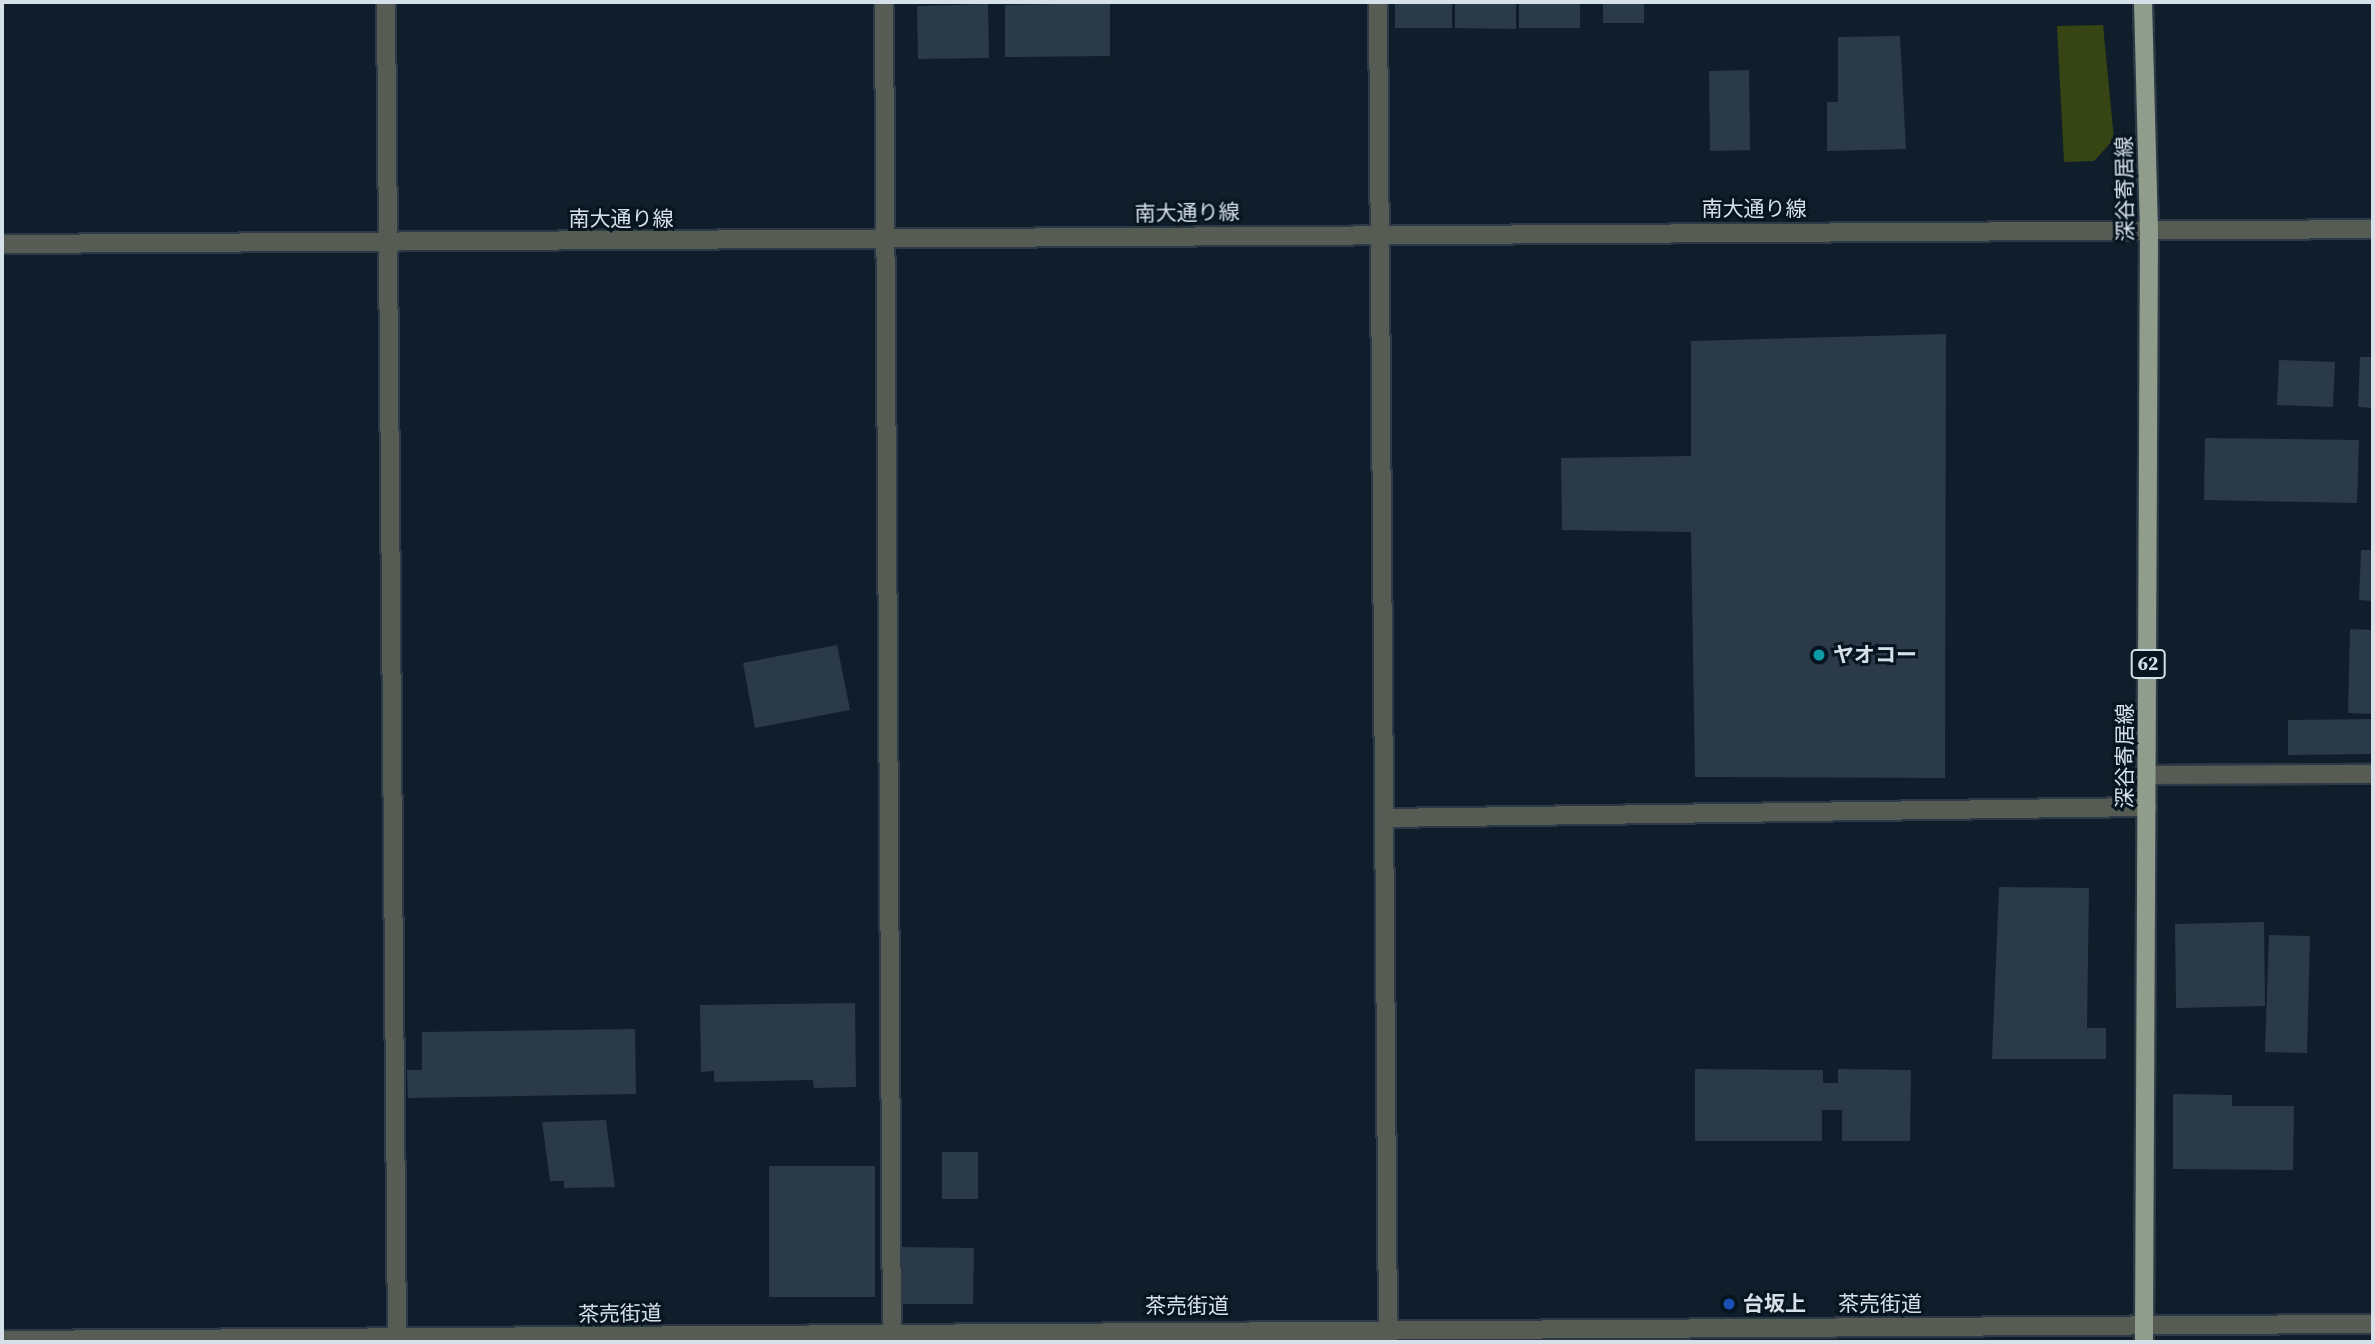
<!DOCTYPE html>
<meta charset="utf-8">
<style>
body{margin:0}
#map{position:relative;width:2375px;height:1344px;overflow:hidden;background:#101e2b;font-family:"Source Serif 4","Noto Sans JP",serif}
div>[style]{position:absolute}
.green>*{inset:0;background:#364513}
.building>*{inset:0;background:#2b3a48}
.roads{filter:drop-shadow(2px 0 #2c3946) drop-shadow(-2px 0 #2c3946) drop-shadow(0 2px #2c3946) drop-shadow(0 -2px #2c3946)}
.minor>*{height:18px;margin:-9px;padding:0 9px;transform-origin:9px;border-radius:9px;background:#565c54}
.major>*{height:18px;margin:-9px;padding:0 9px;transform-origin:9px;border-radius:9px;background:#909d8d}
.dots>*{width:19px;height:19px;translate:-50% -50%;box-sizing:border-box;border:4px solid #071521;border-radius:50%}
span{translate:-50% -50%;white-space:nowrap;text-align:center;line-height:1.15;-webkit-text-stroke:6px #071521;paint-order:stroke}
.shield-label span{padding:2px 5px;background:#071521;border:2px solid;border-radius:5px;-webkit-text-stroke-width:0}
.shield-label{font-size:19px;color:#d6e0e9;font-weight:700}
.street-label{font-size:21px;color:#d6e0e9}
.poi-label{font-size:21px;color:#d6e0e9;font-weight:700}
.left{translate:0 -50%;text-align:left}
.frame{position:absolute;inset:0;border:4px solid #d6e0e9;pointer-events:none}
</style>
<div id="map">
<div class="green">
<div style="clip-path:polygon(2103px 25px,2114px 139px,2094px 161px,2064px 162px,2057px 26px)"></div>
</div>
<div class="building">
<div style="clip-path:polygon(1395px 2px,1452px 2px,1452px 28px,1395px 28px)"></div>
<div style="clip-path:polygon(1455px 2px,1516px 2px,1516px 29px,1455px 28px)"></div>
<div style="clip-path:polygon(1519px 2px,1580px 2px,1580px 28px,1519px 28px)"></div>
<div style="clip-path:polygon(1603px 2px,1644px 2px,1644px 23px,1603px 23px)"></div>
<div style="clip-path:polygon(1110px 3px,1110px 56px,1005px 57px,1005px 5px)"></div>
<div style="clip-path:polygon(988px 4px,989px 58px,918px 59px,917px 6px)"></div>
<div style="clip-path:polygon(1900px 36px,1906px 149px,1827px 151px,1827px 102px,1838px 102px,1838px 37px)"></div>
<div style="clip-path:polygon(1749px 70px,1750px 150px,1710px 151px,1709px 71px)"></div>
<div style="clip-path:polygon(1946px 334px,1945px 778px,1695px 777px,1691px 532px,1562px 530px,1561px 458px,1691px 456px,1691px 341px)"></div>
<div style="clip-path:polygon(2360px 357px,2373px 357px,2373px 408px,2358px 407px)"></div>
<div style="clip-path:polygon(2279px 360px,2335px 362px,2333px 407px,2277px 405px)"></div>
<div style="clip-path:polygon(2205px 438px,2359px 440px,2357px 503px,2204px 500px)"></div>
<div style="clip-path:polygon(2361px 550px,2373px 550px,2373px 601px,2359px 600px)"></div>
<div style="clip-path:polygon(2350px 629px,2373px 630px,2373px 714px,2348px 713px)"></div>
<div style="clip-path:polygon(837px 645px,850px 710px,755px 728px,743px 663px)"></div>
<div style="clip-path:polygon(2373px 719px,2373px 754px,2288px 755px,2288px 720px)"></div>
<div style="clip-path:polygon(1999px 887px,2089px 888px,2087px 1028px,2106px 1028px,2106px 1059px,1992px 1059px)"></div>
<div style="clip-path:polygon(2264px 922px,2265px 1006px,2176px 1008px,2175px 924px)"></div>
<div style="clip-path:polygon(2269px 935px,2310px 936px,2307px 1053px,2265px 1052px)"></div>
<div style="clip-path:polygon(855px 1003px,856px 1087px,814px 1088px,813px 1080px,714px 1082px,714px 1071px,701px 1072px,700px 1005px)"></div>
<div style="clip-path:polygon(635px 1029px,636px 1094px,408px 1098px,407px 1070px,422px 1070px,422px 1032px)"></div>
<div style="clip-path:polygon(1695px 1069px,1823px 1070px,1823px 1083px,1838px 1083px,1838px 1069px,1911px 1070px,1910px 1141px,1842px 1141px,1842px 1110px,1822px 1110px,1822px 1141px,1695px 1141px)"></div>
<div style="clip-path:polygon(2173px 1094px,2232px 1095px,2232px 1106px,2294px 1106px,2293px 1170px,2173px 1169px)"></div>
<div style="clip-path:polygon(606px 1120px,615px 1187px,564px 1188px,564px 1181px,550px 1181px,542px 1122px)"></div>
<div style="clip-path:polygon(942px 1152px,978px 1152px,978px 1199px,942px 1199px)"></div>
<div style="clip-path:polygon(769px 1166px,875px 1166px,875px 1297px,769px 1297px)"></div>
<div style="clip-path:polygon(900px 1247px,974px 1248px,973px 1304px,899px 1304px)"></div>
</div>
<div class="roads">
<div class="minor">
<div style="left:386px;top:2px;width:1340px;rotate:89.53deg"></div>
<div style="left:884px;top:2px;width:1340px;rotate:89.66deg"></div>
<div style="left:1378px;top:2px;width:1340px;rotate:89.57deg"></div>
<div style="left:2px;top:244px;width:2371px;rotate:-0.36deg"></div>
<div style="left:2147px;top:775px;width:226px;rotate:-0.3deg"></div>
<div style="left:1384px;top:818px;width:763px;rotate:-0.83deg"></div>
<div style="left:2px;top:1340px;width:2371px;rotate:-0.39deg"></div>
</div>
<div class="major">
<div style="left:2143px;top:2px;width:229px;rotate:88.5deg"></div>
<div style="left:2149px;top:231px;width:1111px;rotate:90.26deg"></div>
</div>
</div>
<div class="dots">
<div style="left:1819px;top:655px;background:#0f9aa8"></div>
<div style="left:1729px;top:1304px;background:#1a4fb4"></div>
</div>
<div class="shield-label">
<span style="left:2148px;top:664px">62</span>
</div>
<div class="street-label">
<span style="left:2125px;top:189px;rotate:-91deg">深谷寄居線</span>
<span style="left:1754px;top:209px">南大通り線</span>
<span style="left:1187px;top:213px;rotate:-1deg">南大通り線</span>
<span style="left:621px;top:219px">南大通り線</span>
<span style="left:2125px;top:756px;rotate:-90deg">深谷寄居線</span>
<span style="left:1880px;top:1304px">茶売街道</span>
<span style="left:1187px;top:1306px">茶売街道</span>
<span style="left:620px;top:1314px;rotate:-1deg">茶売街道</span>
</div>
<div class="poi-label">
<span class="left" style="left:1833px;top:655px">ヤオコー</span>
<span class="left" style="left:1743px;top:1304px">台坂上</span>
</div>
<div class="frame"></div>
</div>
